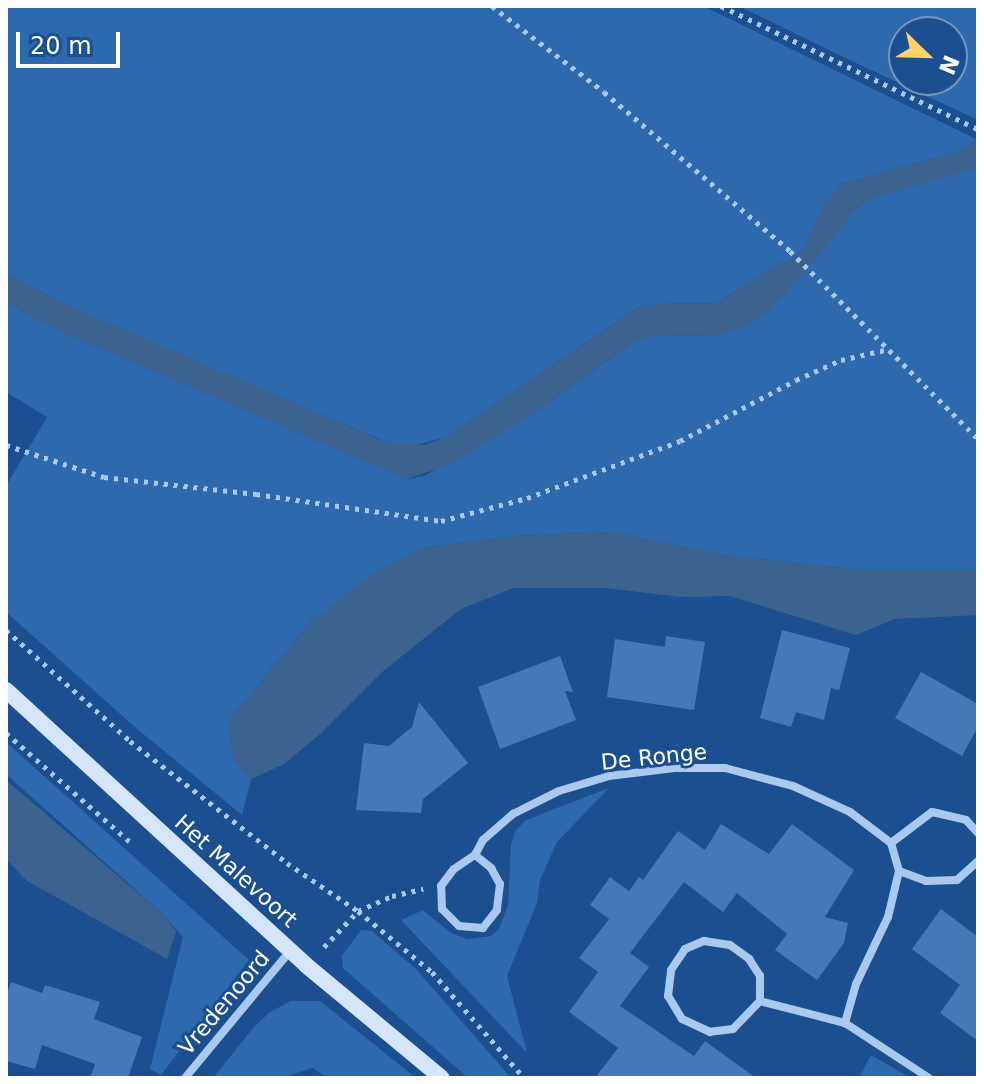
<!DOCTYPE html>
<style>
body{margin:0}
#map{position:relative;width:984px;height:1084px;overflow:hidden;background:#1b4f8f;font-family:"DejaVu Sans",sans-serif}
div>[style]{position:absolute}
.green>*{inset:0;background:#2e69ad}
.water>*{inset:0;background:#3c6290}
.building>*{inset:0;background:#4478b7}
.path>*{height:5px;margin-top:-2.5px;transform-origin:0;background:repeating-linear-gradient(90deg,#a9c9ee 0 4px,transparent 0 10px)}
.street>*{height:8px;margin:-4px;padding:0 4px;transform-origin:4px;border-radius:4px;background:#a9c9ee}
.secondary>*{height:16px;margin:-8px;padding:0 8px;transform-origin:8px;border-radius:8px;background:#d6e6fa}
span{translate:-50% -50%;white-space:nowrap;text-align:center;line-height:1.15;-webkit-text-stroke:6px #1b4f8f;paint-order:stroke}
.street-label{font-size:22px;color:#fff}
.frame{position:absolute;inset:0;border:8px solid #fff;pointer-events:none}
.north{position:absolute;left:888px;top:16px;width:80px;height:80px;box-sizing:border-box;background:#1b4f8f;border:2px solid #7695bc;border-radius:50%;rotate:113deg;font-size:22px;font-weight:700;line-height:32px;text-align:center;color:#fff}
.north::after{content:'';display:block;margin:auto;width:28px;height:36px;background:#ffd166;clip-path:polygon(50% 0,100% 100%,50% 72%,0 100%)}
.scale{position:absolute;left:16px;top:32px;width:104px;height:36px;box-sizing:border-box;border:4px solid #fff;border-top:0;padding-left:10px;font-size:24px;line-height:28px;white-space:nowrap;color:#fff;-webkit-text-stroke:6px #1b4f8f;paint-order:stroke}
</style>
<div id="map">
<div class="green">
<div style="clip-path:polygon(6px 6px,703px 6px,978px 140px,957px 152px,841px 184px,803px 250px,788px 262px,780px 263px,717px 303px,655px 304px,637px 308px,447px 437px,408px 447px,386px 442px,183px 356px,58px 301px,6px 273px)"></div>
<div style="clip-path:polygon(evenodd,739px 6px,978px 6px,978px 120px,839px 55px,739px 6px,952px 32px,952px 80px,904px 80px,904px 32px,952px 32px)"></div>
<div style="clip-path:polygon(978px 167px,978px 570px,851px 569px,724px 555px,611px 532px,515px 536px,424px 548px,311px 621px,228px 722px,234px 761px,251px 779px,242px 815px,136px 728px,6px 612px,6px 486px,47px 417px,6px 392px,6px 302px,58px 330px,407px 479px,424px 476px,529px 416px,635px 341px,653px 335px,716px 336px,749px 324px,781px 297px,855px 209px,869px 199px)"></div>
<div style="clip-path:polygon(6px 742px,249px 960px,161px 1075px,150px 1069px,183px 937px,158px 910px,6px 774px)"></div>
<div style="clip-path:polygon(609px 788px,557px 842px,540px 880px,537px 903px,507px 976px,527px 1053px,401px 920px,423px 910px,451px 933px,467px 939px,491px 936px,499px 929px,508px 905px,511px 845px,515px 831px,526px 820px)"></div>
<div style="clip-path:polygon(361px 930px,372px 931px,416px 969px,511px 1078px,468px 1078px,343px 968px,342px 956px)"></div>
<div style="clip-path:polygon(291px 1001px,320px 1001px,416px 1078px,327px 1078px,313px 1068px,281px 1078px,213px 1078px,254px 1027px,270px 1012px)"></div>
<div style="clip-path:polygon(871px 1055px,911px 1078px,859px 1078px)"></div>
</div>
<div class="water">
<div style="clip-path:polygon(978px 140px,977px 168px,869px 199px,855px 209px,815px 261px,766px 312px,749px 324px,716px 336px,653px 335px,635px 341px,529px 416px,449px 465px,407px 479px,58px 330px,6px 302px,6px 273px,58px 301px,385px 442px,424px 445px,447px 437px,637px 308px,655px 304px,717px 303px,780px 263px,788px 262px,803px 250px,821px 209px,841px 184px,957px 152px)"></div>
<div style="clip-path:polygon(611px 532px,724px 555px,851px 569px,978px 570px,978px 615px,895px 619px,856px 635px,730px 596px,681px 597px,605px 588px,513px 588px,461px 609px,382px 672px,320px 734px,284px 764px,251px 779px,234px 761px,228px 722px,311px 621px,374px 573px,424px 548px,515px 536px)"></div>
<div style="clip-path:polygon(6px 780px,158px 910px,176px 931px,167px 959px,27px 881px,6px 859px)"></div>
</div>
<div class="building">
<div style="clip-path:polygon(782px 630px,850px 648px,839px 690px,831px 688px,824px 720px,796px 712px,791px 727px,760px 718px)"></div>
<div style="clip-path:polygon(666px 636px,705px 642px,694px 710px,607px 697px,615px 639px,665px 647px)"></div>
<div style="clip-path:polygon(560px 656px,573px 692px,565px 691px,576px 720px,500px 749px,478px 687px)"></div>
<div style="clip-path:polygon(921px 672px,978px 704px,978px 727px,962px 756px,895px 718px)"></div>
<div style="clip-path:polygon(419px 702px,468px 763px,423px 799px,421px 813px,356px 810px,364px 743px,389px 746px,412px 727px)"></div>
<div style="clip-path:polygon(721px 824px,769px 854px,792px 824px,854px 870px,825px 917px,848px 923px,844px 943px,817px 980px,775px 950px,787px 934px,737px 893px,723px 912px,684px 882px,630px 953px,649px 967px,620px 1006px,694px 1056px,705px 1041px,756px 1078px,595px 1078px,618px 1048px,569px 1012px,598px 972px,579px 958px,609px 919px,590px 905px,610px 877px,629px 891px,639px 877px,643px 880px,678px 831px,705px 850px)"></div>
<div style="clip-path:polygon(941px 909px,978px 937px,978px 1041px,940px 1013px,960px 985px,912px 949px)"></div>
<div style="clip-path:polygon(11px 982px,42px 993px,45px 985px,100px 1002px,94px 1019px,142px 1037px,128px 1078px,90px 1078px,95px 1064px,42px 1045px,35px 1069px,6px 1061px,6px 997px)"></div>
</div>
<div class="path">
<div style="left:492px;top:6px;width:141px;rotate:37.5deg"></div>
<div style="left:604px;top:92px;width:245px;rotate:40.5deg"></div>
<div style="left:790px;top:251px;width:266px;rotate:45deg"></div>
<div style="left:721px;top:6px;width:285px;rotate:25.6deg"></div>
<div style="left:6px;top:445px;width:103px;rotate:18.1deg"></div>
<div style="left:104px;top:477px;width:153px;rotate:6.4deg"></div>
<div style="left:256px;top:494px;width:187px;rotate:8.3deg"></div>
<div style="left:441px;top:521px;width:89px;rotate:-15deg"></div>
<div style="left:527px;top:498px;width:163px;rotate:-20.4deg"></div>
<div style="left:680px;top:441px;width:131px;rotate:-27.7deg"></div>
<div style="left:796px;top:380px;width:49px;rotate:-24deg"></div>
<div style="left:841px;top:360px;width:49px;rotate:-12.9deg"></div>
<div style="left:6px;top:630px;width:166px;rotate:41.8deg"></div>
<div style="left:130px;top:741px;width:199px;rotate:37.8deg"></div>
<div style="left:287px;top:863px;width:86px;rotate:34.1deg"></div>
<div style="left:358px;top:911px;width:96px;rotate:39.5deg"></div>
<div style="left:432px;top:972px;width:140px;rotate:49deg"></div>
<div style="left:6px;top:733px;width:165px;rotate:41.3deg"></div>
<div style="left:324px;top:947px;width:50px;rotate:-46.6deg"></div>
<div style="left:358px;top:911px;width:37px;rotate:-24deg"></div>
<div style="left:392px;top:896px;width:32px;rotate:-13deg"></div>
</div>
<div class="street">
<div style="left:891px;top:843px;width:51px;rotate:-37.1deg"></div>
<div style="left:932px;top:812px;width:35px;rotate:13deg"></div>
<div style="left:966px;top:820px;width:18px;rotate:47deg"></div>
<div style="left:475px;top:855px;width:21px;rotate:39deg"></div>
<div style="left:491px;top:868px;width:18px;rotate:61deg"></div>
<div style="left:500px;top:884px;width:26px;rotate:97deg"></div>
<div style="left:497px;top:910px;width:23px;rotate:128deg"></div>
<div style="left:483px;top:928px;width:24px;rotate:-175deg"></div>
<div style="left:459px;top:926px;width:24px;rotate:-135deg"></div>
<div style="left:442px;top:909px;width:23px;rotate:-92deg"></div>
<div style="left:441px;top:886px;width:21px;rotate:-53deg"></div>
<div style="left:454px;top:869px;width:25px;rotate:-34deg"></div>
<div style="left:475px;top:855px;width:17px;rotate:-62deg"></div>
<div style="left:483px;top:840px;width:40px;rotate:-41deg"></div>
<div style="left:513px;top:814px;width:51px;rotate:-26.6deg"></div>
<div style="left:559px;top:791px;width:52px;rotate:-16.7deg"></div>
<div style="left:609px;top:776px;width:66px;rotate:-6.9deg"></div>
<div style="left:675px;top:768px;width:50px"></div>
<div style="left:725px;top:768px;width:70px;rotate:14.8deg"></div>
<div style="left:793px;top:786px;width:63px;rotate:24.5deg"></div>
<div style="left:850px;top:812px;width:51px;rotate:37.1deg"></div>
<div style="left:891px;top:843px;width:29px;rotate:74deg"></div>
<div style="left:899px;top:871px;width:47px;rotate:103.4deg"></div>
<div style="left:888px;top:917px;width:74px;rotate:115.5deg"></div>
<div style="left:856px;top:984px;width:41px;rotate:105.8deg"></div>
<div style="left:845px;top:1023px;width:100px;rotate:33.2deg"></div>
<div style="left:899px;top:871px;width:29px;rotate:20deg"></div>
<div style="left:926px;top:881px;width:31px;rotate:-2deg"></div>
<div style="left:957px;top:880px;width:28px;rotate:-42deg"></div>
<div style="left:704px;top:941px;width:26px;rotate:9deg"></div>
<div style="left:730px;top:945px;width:24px;rotate:36deg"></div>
<div style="left:749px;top:959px;width:20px;rotate:57deg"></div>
<div style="left:760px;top:976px;width:25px;rotate:90deg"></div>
<div style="left:760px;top:1001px;width:39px;rotate:134deg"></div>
<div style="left:733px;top:1029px;width:23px;rotate:173deg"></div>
<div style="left:710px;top:1032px;width:31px;rotate:-155deg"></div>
<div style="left:682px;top:1019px;width:27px;rotate:-121deg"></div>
<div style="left:668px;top:996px;width:26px;rotate:-83deg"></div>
<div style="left:671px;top:970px;width:25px;rotate:-56deg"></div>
<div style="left:685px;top:949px;width:21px;rotate:-23deg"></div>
<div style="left:760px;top:1001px;width:88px;rotate:14.5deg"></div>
<div style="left:185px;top:1078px;width:166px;rotate:-50.4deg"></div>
</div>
<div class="secondary">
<div style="left:6px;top:690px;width:408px;rotate:42.5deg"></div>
<div style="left:307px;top:966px;width:175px;rotate:39.7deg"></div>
</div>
<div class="street-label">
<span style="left:654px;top:757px;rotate:-6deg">De Ronge</span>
<span style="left:236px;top:871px;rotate:42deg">Het Malevoort</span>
<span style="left:224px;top:1003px;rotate:-50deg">Vredenoord</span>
</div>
<div class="frame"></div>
<div class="north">N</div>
<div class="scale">20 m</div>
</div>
